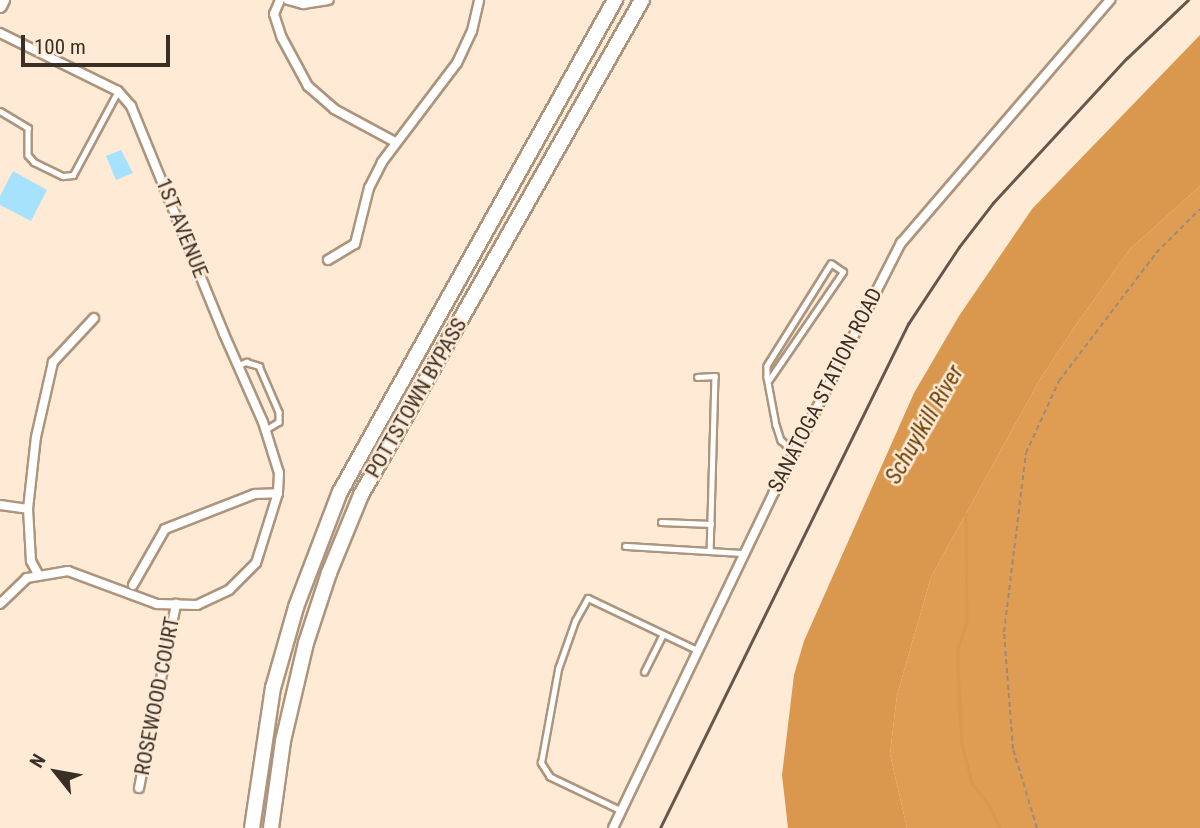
<!DOCTYPE html>
<style>
body{margin:0}
#map{position:relative;width:1200px;height:828px;overflow:hidden;background:#ffead5;font-family:"Roboto Condensed",sans-serif}
div>[style]{position:absolute}
.forest>*{inset:0;background:#df9c53}
.water>*{inset:0;background:#da974e}
.stream>*{height:2.5px;margin:-1.25px;padding:0 1.25px;transform-origin:1.25px;border-radius:1.25px;background:#da974e}
.building>*{inset:0;background:#a6e2fe}
.path>*{height:2px;margin-top:-1px;transform-origin:0;background:repeating-linear-gradient(90deg,#998a7a 0 5px,transparent 0 8.5px)}
.roads{filter:drop-shadow(2px 0 #ad947c) drop-shadow(-2px 0 #ad947c) drop-shadow(0 2px #ad947c) drop-shadow(0 -2px #ad947c)}
.lane>*{height:4.5px;margin:-2.25px;padding:0 2.25px;transform-origin:2.25px;border-radius:2.25px;background:#fff}
.street>*{height:8px;margin:-4px;padding:0 4px;transform-origin:4px;border-radius:4px;background:#fff}
.primary>*{height:12px;margin:-6px;padding:0 6px;transform-origin:6px;border-radius:6px;background:#fff}
.highway>*{height:14px;margin:-7px;padding:0 7px;transform-origin:7px;border-radius:7px;background:#fff}
.rail>*{height:2.5px;margin:-1.25px;padding:0 1.25px;transform-origin:1.25px;border-radius:1.25px;background:#64574b}
span{translate:-50% -50%;white-space:nowrap;text-align:center;line-height:1.15;-webkit-text-stroke:5px #ffead5;paint-order:stroke}
.street-label{font-size:21px;color:#392f25}
.water-label{font-size:23px;color:#6e4207;font-style:italic}
.north{position:absolute;left:21px;top:737px;width:70px;height:70px;-webkit-text-stroke:5px #ffead5;paint-order:stroke;rotate:301deg;font-size:19px;font-weight:700;line-height:28px;text-align:center;color:#392f25}
.north::after{content:'';display:block;margin:auto;width:24px;height:32px;background:#392f25;clip-path:polygon(50% 0,100% 100%,50% 72%,0 100%)}
.scale{position:absolute;left:21px;top:35px;width:149px;height:32px;box-sizing:border-box;border:4px solid #392f25;border-top:0;padding-left:9px;font-size:21px;line-height:24px;white-space:nowrap;color:#392f25;-webkit-text-stroke:5px #ffead5;paint-order:stroke}
</style>
<div id="map">
<div class="forest">
<div style="clip-path:polygon(1200px 186px,1200px 828px,907px 828px,890px 754px,897px 695px,931px 577px,1039px 381px,1078px 322px,1130px 249px)"></div>
</div>
<div class="water">
<div style="clip-path:polygon(1200px 35px,1200px 186px,1130px 249px,1078px 322px,1039px 381px,931px 577px,897px 695px,890px 754px,907px 828px,788px 828px,782px 775px,794px 675px,804px 641px,914px 393px,959px 316px,1032px 209px)"></div>
</div>
<div class="stream">
<div style="left:966px;top:514px;width:107px;rotate:89.5deg"></div>
<div style="left:967px;top:621px;width:28px;rotate:108deg"></div>
<div style="left:958px;top:648px;width:20px;rotate:90deg"></div>
<div style="left:958px;top:668px;width:76px;rotate:87deg"></div>
<div style="left:962px;top:744px;width:40px;rotate:75.6deg"></div>
<div style="left:972px;top:783px;width:29px;rotate:52deg"></div>
<div style="left:990px;top:806px;width:24px;rotate:66deg"></div>
</div>
<div class="building">
<div style="clip-path:polygon(121px 150px,133px 173px,116px 180px,106px 156px)"></div>
<div style="clip-path:polygon(13px 171px,47px 190px,31px 221px,0 205px,0 196px)"></div>
</div>
<div class="path">
<div style="left:1037px;top:828px;width:83px;rotate:-106.9deg"></div>
<div style="left:1013px;top:749px;width:117px;rotate:-94.4deg"></div>
<div style="left:1004px;top:632px;width:180px;rotate:-83deg"></div>
<div style="left:1026px;top:453px;width:79px;rotate:-65.4deg"></div>
<div style="left:1059px;top:381px;width:161px;rotate:-52.8deg"></div>
<div style="left:1156px;top:253px;width:62px;rotate:-45deg"></div>
</div>
<div class="roads">
<div class="lane">
<div style="left:0;top:111px;width:33px;rotate:31deg"></div>
<div style="left:28px;top:128px;width:27px;rotate:90deg"></div>
<div style="left:28px;top:155px;width:9px;rotate:49deg"></div>
<div style="left:34px;top:162px;width:32px;rotate:26deg"></div>
<div style="left:63px;top:176px;width:10px;rotate:-6deg"></div>
<div style="left:73px;top:175px;width:95px;rotate:-61.8deg"></div>
<div style="left:239px;top:365px;width:8px;rotate:-23deg"></div>
<div style="left:246px;top:362px;width:14px;rotate:17deg"></div>
<div style="left:259px;top:366px;width:50px;rotate:66.5deg"></div>
<div style="left:279px;top:412px;width:10px;rotate:90deg"></div>
<div style="left:279px;top:422px;width:15px;rotate:148deg"></div>
<div style="left:697px;top:377px;width:18px;rotate:-3deg"></div>
<div style="left:715px;top:376px;width:175px;rotate:91.6deg"></div>
<div style="left:769px;top:380px;width:131px;rotate:-55.6deg"></div>
<div style="left:843px;top:272px;width:14px;rotate:-146deg"></div>
<div style="left:831px;top:264px;width:120px;rotate:122.1deg"></div>
<div style="left:767px;top:366px;width:11px;rotate:90deg"></div>
<div style="left:767px;top:377px;width:49px;rotate:79.4deg"></div>
<div style="left:776px;top:425px;width:16px;rotate:72deg"></div>
<div style="left:781px;top:440px;width:18px;rotate:43deg"></div>
<div style="left:661px;top:522px;width:50px;rotate:2.3deg"></div>
<div style="left:625px;top:546px;width:118px;rotate:3.4deg"></div>
<div style="left:644px;top:672px;width:42px;rotate:-63.4deg"></div>
<div style="left:621px;top:811px;width:79px;rotate:-154.4deg"></div>
<div style="left:550px;top:777px;width:17px;rotate:-123deg"></div>
<div style="left:541px;top:763px;width:96px;rotate:-79.7deg"></div>
<div style="left:558px;top:669px;width:51px;rotate:-70.5deg"></div>
<div style="left:575px;top:621px;width:26px;rotate:-61deg"></div>
<div style="left:588px;top:598px;width:121px;rotate:25.5deg"></div>
</div>
<div class="street">
<div style="left:280px;top:0;width:15px;rotate:113deg"></div>
<div style="left:274px;top:14px;width:25px;rotate:72deg"></div>
<div style="left:282px;top:38px;width:55px;rotate:61.6deg"></div>
<div style="left:308px;top:86px;width:35px;rotate:41deg"></div>
<div style="left:334px;top:109px;width:69px;rotate:28.4deg"></div>
<div style="left:288px;top:0;width:16px;rotate:15deg"></div>
<div style="left:303px;top:4px;width:26px;rotate:-9deg"></div>
<div style="left:0;top:33px;width:131px;rotate:26.2deg"></div>
<div style="left:118px;top:91px;width:20px;rotate:49deg"></div>
<div style="left:131px;top:106px;width:246px;rotate:67.8deg"></div>
<div style="left:224px;top:334px;width:96px;rotate:66.1deg"></div>
<div style="left:263px;top:422px;width:53px;rotate:72.6deg"></div>
<div style="left:279px;top:473px;width:20px;rotate:93deg"></div>
<div style="left:278px;top:493px;width:73px;rotate:107.4deg"></div>
<div style="left:256px;top:563px;width:38px;rotate:135deg"></div>
<div style="left:229px;top:590px;width:35px;rotate:155deg"></div>
<div style="left:197px;top:605px;width:40px;rotate:-178.6deg"></div>
<div style="left:157px;top:604px;width:95px;rotate:-159.7deg"></div>
<div style="left:68px;top:571px;width:42px;rotate:170.3deg"></div>
<div style="left:27px;top:578px;width:37px;rotate:136deg"></div>
<div style="left:328px;top:260px;width:31px;rotate:-31deg"></div>
<div style="left:355px;top:244px;width:58px;rotate:-76deg"></div>
<div style="left:369px;top:188px;width:29px;rotate:-63deg"></div>
<div style="left:382px;top:162px;width:124px;rotate:-52.9deg"></div>
<div style="left:457px;top:63px;width:35px;rotate:-65deg"></div>
<div style="left:472px;top:31px;width:32px;rotate:-77deg"></div>
<div style="left:0;top:505px;width:28px;rotate:8deg"></div>
<div style="left:38px;top:574px;width:15px;rotate:-118deg"></div>
<div style="left:31px;top:561px;width:52px;rotate:-93.3deg"></div>
<div style="left:28px;top:509px;width:72px;rotate:-83.7deg"></div>
<div style="left:36px;top:437px;width:77px;rotate:-77.2deg"></div>
<div style="left:53px;top:362px;width:60px;rotate:-47deg"></div>
<div style="left:133px;top:585px;width:64px;rotate:-60.3deg"></div>
<div style="left:165px;top:529px;width:97px;rotate:-21.3deg"></div>
<div style="left:255px;top:494px;width:23px;rotate:-2deg"></div>
<div style="left:139px;top:788px;width:188px;rotate:-78.6deg"></div>
<div style="left:613px;top:828px;width:373px;rotate:-64.4deg"></div>
<div style="left:774px;top:492px;width:280px;rotate:-63deg"></div>
<div style="left:901px;top:243px;width:321px;rotate:-49.3deg"></div>
</div>
<div class="primary">
<div style="left:0;top:6px;width:7px;rotate:-63deg"></div>
</div>
<div class="highway">
<div style="left:252px;top:828px;width:142px;rotate:-81.5deg"></div>
<div style="left:273px;top:688px;width:84px;rotate:-74.1deg"></div>
<div style="left:296px;top:607px;width:123px;rotate:-69.1deg"></div>
<div style="left:340px;top:492px;width:564px;rotate:-60.8deg"></div>
<div style="left:271px;top:828px;width:88px;rotate:-82.1deg"></div>
<div style="left:283px;top:741px;width:101px;rotate:-76.8deg"></div>
<div style="left:306px;top:643px;width:74px;rotate:-71.8deg"></div>
<div style="left:329px;top:573px;width:84px;rotate:-67.7deg"></div>
<div style="left:361px;top:495px;width:569px;rotate:-60.42deg"></div>
</div>
</div>
<div class="rail">
<div style="left:660px;top:828px;width:562px;rotate:-63.8deg"></div>
<div style="left:908px;top:324px;width:92px;rotate:-56.5deg"></div>
<div style="left:959px;top:247px;width:56px;rotate:-52.3deg"></div>
<div style="left:993px;top:203px;width:197px;rotate:-47.3deg"></div>
<div style="left:1127px;top:58px;width:84px;rotate:-43.6deg"></div>
</div>
<div class="street-label">
<span style="left:182px;top:228px;rotate:68deg">1ST AVENUE</span>
<span style="left:825px;top:390px;rotate:-63deg">SANATOGA STATION ROAD</span>
<span style="left:416px;top:398px;rotate:-60deg">POTTSTOWN BYPASS</span>
<span style="left:157px;top:696px;rotate:-79deg">ROSEWOOD COURT</span>
</div>
<div class="water-label">
<span style="left:925px;top:425px;rotate:-60deg">Schuylkill River</span>
</div>
<div class="north">N</div>
<div class="scale">100 m</div>
</div>
